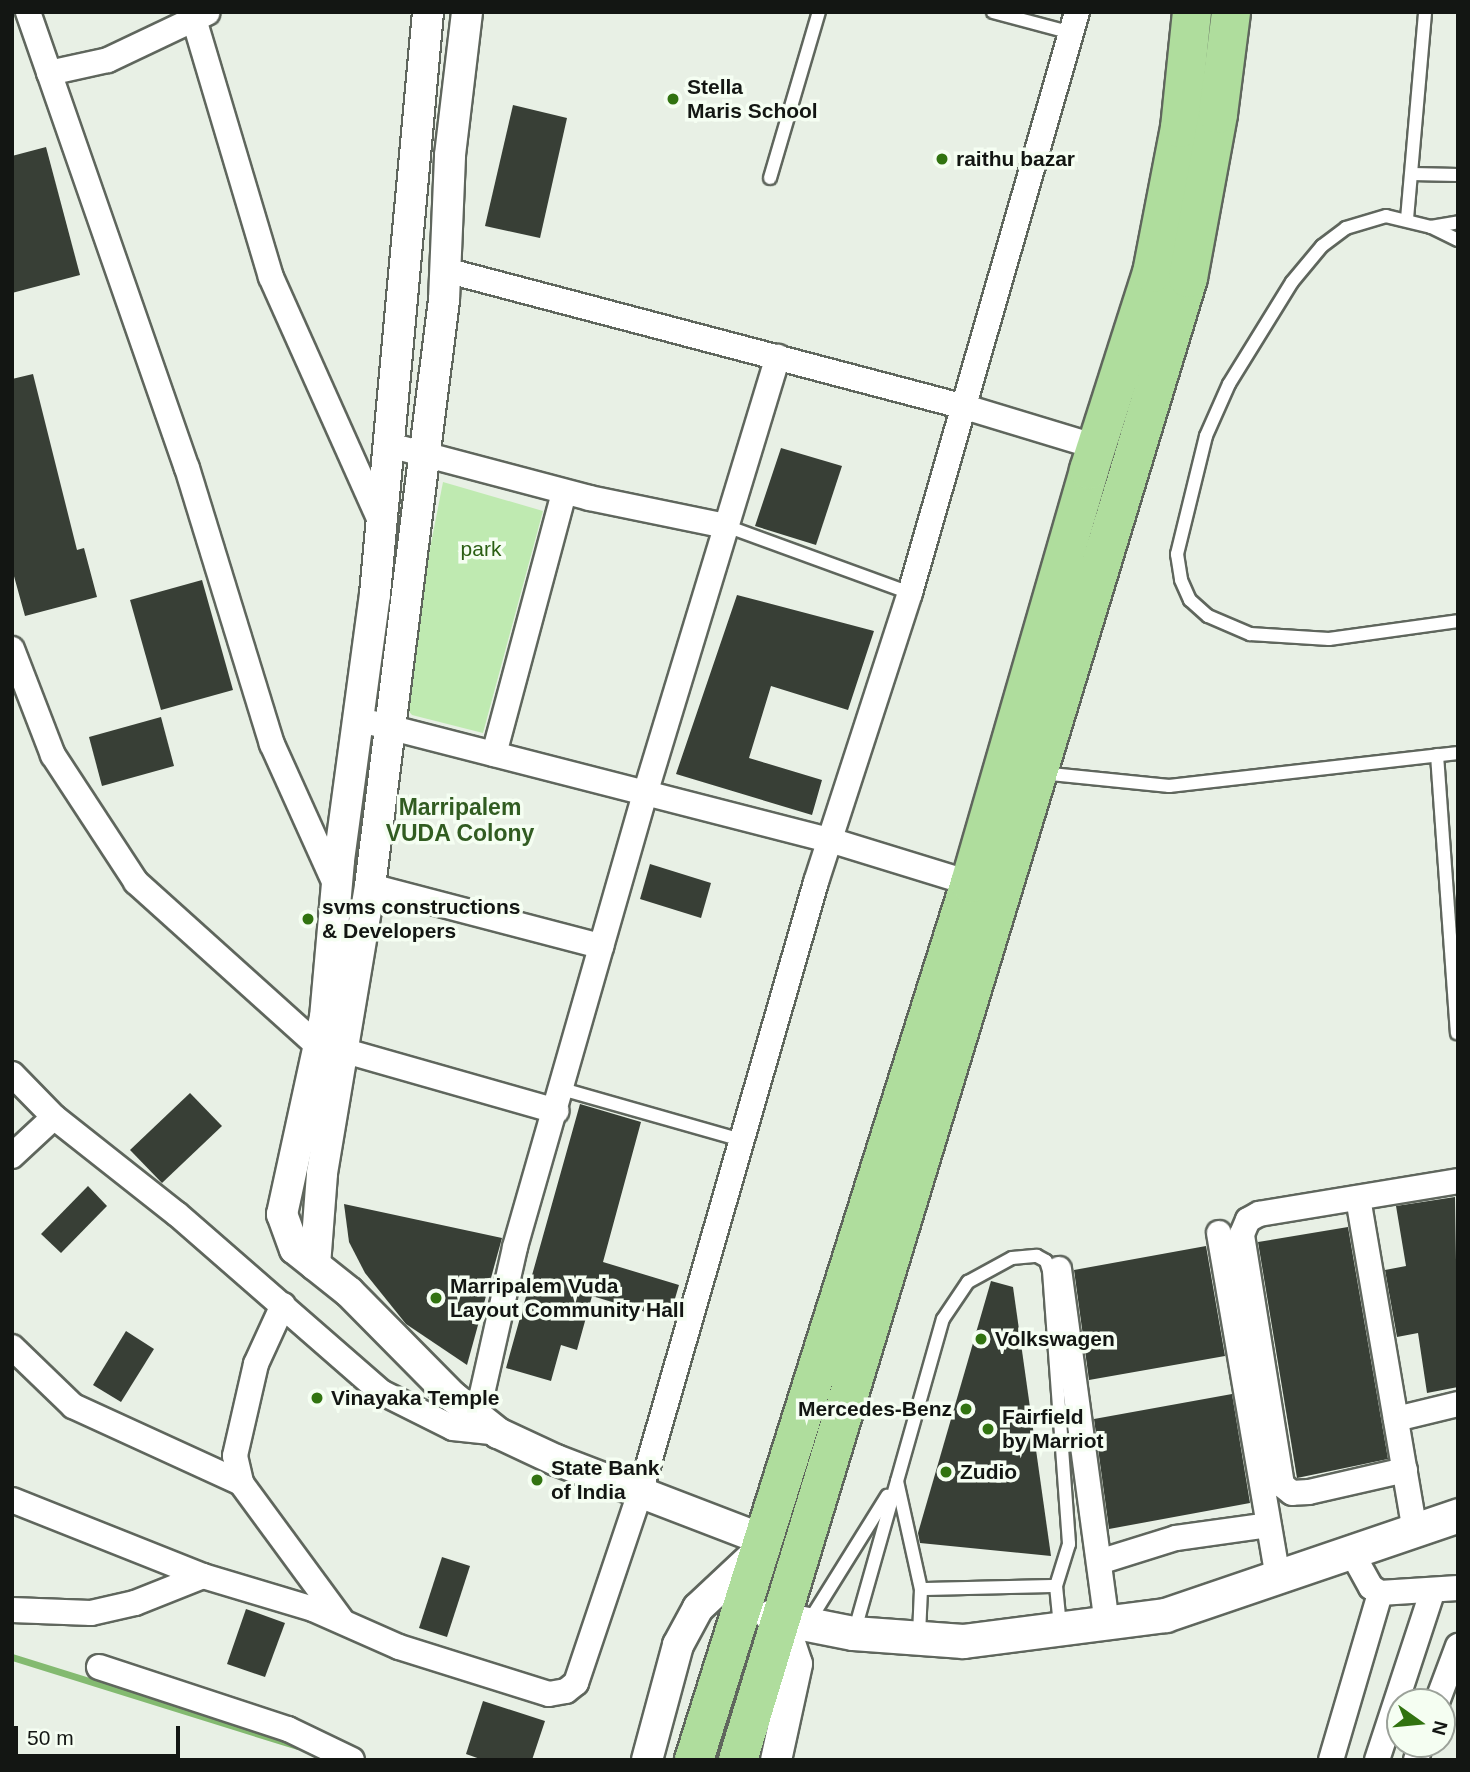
<!DOCTYPE html>
<style>
body{margin:0}
#map{position:relative;width:1470px;height:1772px;overflow:hidden;background:#e8f0e5;font-family:Arial,sans-serif}
div>[style]{position:absolute}
.green>*{inset:0;background:#bfeab1}
.stream>*{height:7px;margin:-3.5px;padding:0 3.5px;transform-origin:3.5px;border-radius:3.5px;background:#83ba70}
.building>*{inset:0;background:#383f36}
.roads{filter:drop-shadow(2px 0 #5f665d) drop-shadow(-2px 0 #5f665d) drop-shadow(0 2px #5f665d) drop-shadow(0 -2px #5f665d)}
.service>*{height:12px;margin:-6px;padding:0 6px;transform-origin:6px;border-radius:6px;background:#fff}
.minor>*{height:24px;margin:-12px;padding:0 12px;transform-origin:12px;border-radius:12px;background:#fff}
.tertiary>*{height:30px;margin:-15px;padding:0 15px;transform-origin:15px;border-radius:15px;background:#fff}
.secondary>*{height:33px;margin:-16.5px;padding:0 16.5px;transform-origin:16.5px;border-radius:16.5px;background:#fff}
.primary>*{height:38px;margin:-19px;padding:0 19px;transform-origin:19px;border-radius:19px;background:#afdd9d}
.dots>*{width:19px;height:19px;translate:-50% -50%;box-sizing:border-box;border:4px solid #f5fef2;border-radius:50%}
span{translate:-50% -50%;white-space:nowrap;text-align:center;line-height:1.15;-webkit-text-stroke:7px #f5fef2;paint-order:stroke}
.poi-label{font-size:21px;color:#131613;font-weight:700}
.left{translate:0 -50%;text-align:left}
.right{translate:-100% -50%;text-align:right}
.park-label{font-size:21px;color:#2a5e13}
.neighbourhood-label{font-size:23px;color:#315c21;font-weight:700}
.frame{position:absolute;inset:0;border:14px solid #131613;pointer-events:none}
.north{position:absolute;left:1386px;top:1688px;width:70px;height:70px;box-sizing:border-box;background:#f5fef2;border:2px solid #9ba199;border-radius:50%;rotate:105deg;font-size:19px;font-weight:700;line-height:28px;text-align:center;color:#131613}
.north::after{content:'';display:block;margin:auto;width:24px;height:32px;background:#317310;clip-path:polygon(50% 0,100% 100%,50% 72%,0 100%)}
.scale{position:absolute;left:14px;top:1726px;width:166px;height:32px;box-sizing:border-box;border:4px solid #131613;border-top:0;padding-left:9px;font-size:21px;line-height:24px;white-space:nowrap;color:#131613;-webkit-text-stroke:5px #f5fef2;paint-order:stroke}
</style>
<div id="map">
<div class="green">
<div style="clip-path:polygon(443px 482px,543px 511px,483px 733px,412px 715px,405px 707px,410px 651px)"></div>
</div>
<div class="stream">
<div style="left:12px;top:1657px;width:299px;rotate:17.3deg"></div>
</div>
<div class="building">
<div style="clip-path:polygon(513px 105px,567px 118px,540px 238px,485px 226px)"></div>
<div style="clip-path:polygon(46px 147px,80px 275px,12px 293px,12px 156px)"></div>
<div style="clip-path:polygon(33px 374px,77px 550px,84px 548px,97px 597px,25px 616px,12px 569px,12px 379px)"></div>
<div style="clip-path:polygon(781px 448px,842px 466px,816px 545px,755px 526px)"></div>
<div style="clip-path:polygon(202px 580px,233px 690px,161px 710px,130px 600px)"></div>
<div style="clip-path:polygon(737px 595px,874px 631px,848px 710px,771px 686px,749px 758px,822px 780px,812px 815px,676px 774px)"></div>
<div style="clip-path:polygon(161px 717px,174px 766px,102px 786px,89px 737px)"></div>
<div style="clip-path:polygon(650px 864px,711px 883px,701px 918px,640px 899px)"></div>
<div style="clip-path:polygon(190px 1093px,222px 1126px,162px 1183px,130px 1150px)"></div>
<div style="clip-path:polygon(580px 1104px,641px 1122px,603px 1262px,679px 1285px,669px 1319px,592px 1296px,577px 1350px,561px 1345px,551px 1381px,506px 1368px)"></div>
<div style="clip-path:polygon(88px 1186px,107px 1206px,61px 1253px,41px 1234px)"></div>
<div style="clip-path:polygon(1455px 1197px,1458px 1387px,1427px 1393px,1418px 1333px,1397px 1337px,1385px 1270px,1406px 1266px,1396px 1206px)"></div>
<div style="clip-path:polygon(344px 1204px,502px 1238px,467px 1365px,406px 1324px,365px 1273px,349px 1242px)"></div>
<div style="clip-path:polygon(1348px 1227px,1388px 1459px,1297px 1478px,1258px 1242px)"></div>
<div style="clip-path:polygon(1206px 1246px,1225px 1356px,1089px 1380px,1074px 1270px)"></div>
<div style="clip-path:polygon(991px 1281px,1013px 1287px,1051px 1556px,920px 1543px,918px 1533px)"></div>
<div style="clip-path:polygon(126px 1331px,154px 1349px,121px 1402px,93px 1385px)"></div>
<div style="clip-path:polygon(1232px 1394px,1250px 1503px,1109px 1529px,1094px 1419px)"></div>
<div style="clip-path:polygon(442px 1557px,470px 1566px,447px 1637px,419px 1628px)"></div>
<div style="clip-path:polygon(246px 1609px,285px 1623px,265px 1677px,227px 1664px)"></div>
<div style="clip-path:polygon(483px 1701px,545px 1721px,532px 1760px,483px 1760px,466px 1754px)"></div>
</div>
<div class="roads">
<div class="service">
<div style="left:993px;top:12px;width:82px;rotate:14.9deg"></div>
<div style="left:1412px;top:174px;width:46px;rotate:1.2deg"></div>
<div style="left:770px;top:178px;width:173px;rotate:-73.6deg"></div>
<div style="left:1407px;top:219px;width:208px;rotate:-85deg"></div>
<div style="left:1431px;top:227px;width:27px;rotate:-10deg"></div>
<div style="left:1458px;top:240px;width:30px;rotate:-154deg"></div>
<div style="left:1431px;top:227px;width:46px;rotate:-166.3deg"></div>
<div style="left:1386px;top:216px;width:42px;rotate:163.3deg"></div>
<div style="left:1346px;top:228px;width:30px;rotate:143deg"></div>
<div style="left:1322px;top:246px;width:47px;rotate:129.8deg"></div>
<div style="left:1292px;top:282px;width:120px;rotate:121.7deg"></div>
<div style="left:1229px;top:384px;width:57px;rotate:113.9deg"></div>
<div style="left:1206px;top:436px;width:122px;rotate:103.8deg"></div>
<div style="left:1177px;top:554px;width:26px;rotate:81deg"></div>
<div style="left:1181px;top:580px;width:22px;rotate:66deg"></div>
<div style="left:1190px;top:600px;width:24px;rotate:42deg"></div>
<div style="left:1208px;top:616px;width:46px;rotate:23.2deg"></div>
<div style="left:1250px;top:634px;width:79px;rotate:3.6deg"></div>
<div style="left:1329px;top:639px;width:130px;rotate:-7.9deg"></div>
<div style="left:726px;top:526px;width:196px;rotate:20deg"></div>
<div style="left:1437px;top:755px;width:279px;rotate:85.9deg"></div>
<div style="left:1041px;top:773px;width:129px;rotate:5.8deg"></div>
<div style="left:1169px;top:786px;width:291px;rotate:-6.5deg"></div>
<div style="left:562px;top:1089px;width:186px;rotate:15.9deg"></div>
<div style="left:897px;top:1481px;width:111px;rotate:77.5deg"></div>
<div style="left:808px;top:1623px;width:150px;rotate:-58.1deg"></div>
<div style="left:854px;top:1633px;width:326px;rotate:-74.2deg"></div>
<div style="left:943px;top:1319px;width:45px;rotate:-56deg"></div>
<div style="left:968px;top:1282px;width:50px;rotate:-28.6deg"></div>
<div style="left:1012px;top:1258px;width:25px;rotate:-5deg"></div>
<div style="left:1037px;top:1256px;width:10px;rotate:29deg"></div>
<div style="left:1046px;top:1261px;width:10px;rotate:73deg"></div>
<div style="left:1049px;top:1271px;width:274px;rotate:85.8deg"></div>
<div style="left:1069px;top:1544px;width:44px;rotate:107.2deg"></div>
<div style="left:1056px;top:1586px;width:40px;rotate:84.3deg"></div>
<div style="left:919px;top:1635px;width:46px;rotate:-87.5deg"></div>
<div style="left:921px;top:1589px;width:135px;rotate:-1.3deg"></div>
</div>
<div class="minor">
<div style="left:28px;top:12px;width:483px;rotate:70.8deg"></div>
<div style="left:187px;top:468px;width:289px;rotate:72.9deg"></div>
<div style="left:272px;top:744px;width:158px;rotate:65.7deg"></div>
<div style="left:194px;top:19px;width:269px;rotate:73.4deg"></div>
<div style="left:271px;top:277px;width:264px;rotate:65.9deg"></div>
<div style="left:49px;top:73px;width:60px;rotate:-12.4deg"></div>
<div style="left:108px;top:60px;width:110px;rotate:-25.4deg"></div>
<div style="left:445px;top:270px;width:538px;rotate:14.76deg"></div>
<div style="left:965px;top:407px;width:138px;rotate:16.9deg"></div>
<div style="left:389px;top:445px;width:207px;rotate:14.8deg"></div>
<div style="left:589px;top:498px;width:140px;rotate:11.6deg"></div>
<div style="left:12px;top:649px;width:114px;rotate:68.9deg"></div>
<div style="left:53px;top:755px;width:152px;rotate:56.8deg"></div>
<div style="left:136px;top:882px;width:245px;rotate:42deg"></div>
<div style="left:373px;top:723px;width:472px;rotate:14.4deg"></div>
<div style="left:830px;top:840px;width:146px;rotate:17.1deg"></div>
<div style="left:494px;top:754px;width:271px;rotate:-75deg"></div>
<div style="left:370px;top:886px;width:239px;rotate:14.6deg"></div>
<div style="left:342px;top:1050px;width:223px;rotate:15.9deg"></div>
<div style="left:12px;top:1074px;width:60px;rotate:45.7deg"></div>
<div style="left:54px;top:1117px;width:157px;rotate:38.3deg"></div>
<div style="left:177px;top:1214px;width:271px;rotate:41.1deg"></div>
<div style="left:381px;top:1392px;width:80px;rotate:26.6deg"></div>
<div style="left:453px;top:1428px;width:45px;rotate:6.3deg"></div>
<div style="left:12px;top:1156px;width:57px;rotate:-42.9deg"></div>
<div style="left:1358px;top:1198px;width:338px;rotate:80.3deg"></div>
<div style="left:1219px;top:1233px;width:349px;rotate:80.3deg"></div>
<div style="left:1059px;top:1269px;width:358px;rotate:82.3deg"></div>
<div style="left:283px;top:1305px;width:65px;rotate:114.6deg"></div>
<div style="left:256px;top:1364px;width:94px;rotate:102.9deg"></div>
<div style="left:235px;top:1456px;width:28px;rotate:77deg"></div>
<div style="left:241px;top:1483px;width:169px;rotate:53.7deg"></div>
<div style="left:12px;top:1347px;width:85px;rotate:44deg"></div>
<div style="left:73px;top:1406px;width:185px;rotate:24.6deg"></div>
<div style="left:477px;top:1416px;width:173px;rotate:-77.3deg"></div>
<div style="left:515px;top:1247px;width:471px;rotate:-74deg"></div>
<div style="left:645px;top:794px;width:457px;rotate:-73.1deg"></div>
<div style="left:1396px;top:1419px;width:64px;rotate:-13.6deg"></div>
<div style="left:1405px;top:1470px;width:98px;rotate:167.1deg"></div>
<div style="left:1309px;top:1492px;width:17px;rotate:177deg"></div>
<div style="left:1292px;top:1493px;width:13px;rotate:-141deg"></div>
<div style="left:1282px;top:1485px;width:254px;rotate:-99.1deg"></div>
<div style="left:1242px;top:1234px;width:15px;rotate:-67deg"></div>
<div style="left:1248px;top:1220px;width:13px;rotate:-29deg"></div>
<div style="left:1259px;top:1214px;width:202px;rotate:-9.4deg"></div>
<div style="left:12px;top:1500px;width:206px;rotate:21.7deg"></div>
<div style="left:1352px;top:1553px;width:39px;rotate:61deg"></div>
<div style="left:1371px;top:1587px;width:11px;rotate:34deg"></div>
<div style="left:1380px;top:1593px;width:78px;rotate:-3.7deg"></div>
<div style="left:1099px;top:1562px;width:81px;rotate:-17.3deg"></div>
<div style="left:1176px;top:1538px;width:93px;rotate:-8deg"></div>
<div style="left:12px;top:1610px;width:79px;rotate:2.2deg"></div>
<div style="left:91px;top:1613px;width:45px;rotate:-12.8deg"></div>
<div style="left:135px;top:1603px;width:73px;rotate:-21.7deg"></div>
<div style="left:203px;top:1576px;width:115px;rotate:16.7deg"></div>
<div style="left:313px;top:1609px;width:94px;rotate:23.8deg"></div>
<div style="left:399px;top:1647px;width:157px;rotate:17.4deg"></div>
<div style="left:549px;top:1694px;width:17px;rotate:-10deg"></div>
<div style="left:566px;top:1691px;width:13px;rotate:-39deg"></div>
<div style="left:576px;top:1683px;width:204px;rotate:-71.4deg"></div>
<div style="left:641px;top:1490px;width:633px;rotate:-73.94deg"></div>
<div style="left:816px;top:882px;width:304px;rotate:-72deg"></div>
<div style="left:910px;top:593px;width:605px;rotate:-73.96deg"></div>
<div style="left:99px;top:1667px;width:199px;rotate:18.2deg"></div>
<div style="left:288px;top:1729px;width:71px;rotate:25.8deg"></div>
<div style="left:1437px;top:1702px;width:60px;rotate:-69.4deg"></div>
<div style="left:1331px;top:1760px;width:174px;rotate:-73.6deg"></div>
<div style="left:1377px;top:1760px;width:179px;rotate:-71.8deg"></div>
<div style="left:1416px;top:1760px;width:17px;rotate:-73deg"></div>
</div>
<div class="tertiary">
<div style="left:428px;top:12px;width:584px;rotate:95.2deg"></div>
<div style="left:375px;top:594px;width:269px;rotate:97.7deg"></div>
<div style="left:339px;top:861px;width:157px;rotate:95.1deg"></div>
<div style="left:325px;top:1017px;width:202px;rotate:102.3deg"></div>
<div style="left:282px;top:1214px;width:37px;rotate:70deg"></div>
<div style="left:295px;top:1249px;width:69px;rotate:38.5deg"></div>
<div style="left:349px;top:1292px;width:148px;rotate:45.3deg"></div>
<div style="left:453px;top:1397px;width:58px;rotate:38.7deg"></div>
<div style="left:498px;top:1433px;width:64px;rotate:25deg"></div>
<div style="left:556px;top:1460px;width:221px;rotate:21deg"></div>
<div style="left:315px;top:1265px;width:92px;rotate:-85.6deg"></div>
<div style="left:322px;top:1173px;width:291px;rotate:-80.5deg"></div>
<div style="left:370px;top:886px;width:591px;rotate:-82.8deg"></div>
<div style="left:444px;top:300px;width:145px;rotate:-87.6deg"></div>
<div style="left:450px;top:155px;width:144px;rotate:-83.2deg"></div>
<div style="left:770px;top:1616px;width:12px;rotate:14deg"></div>
<div style="left:782px;top:1619px;width:47px;rotate:71.6deg"></div>
<div style="left:797px;top:1664px;width:98px;rotate:102.3deg"></div>
<div style="left:647px;top:1760px;width:119px;rotate:-74.9deg"></div>
<div style="left:678px;top:1645px;width:42px;rotate:-61.6deg"></div>
<div style="left:698px;top:1608px;width:83px;rotate:-43.1deg"></div>
</div>
<div class="secondary">
<div style="left:782px;top:1619px;width:72px;rotate:11.2deg"></div>
<div style="left:853px;top:1633px;width:110px;rotate:4.2deg"></div>
<div style="left:963px;top:1641px;width:204px;rotate:-7.3deg"></div>
<div style="left:1165px;top:1615px;width:310px;rotate:-18.8deg"></div>
</div>
<div class="primary">
<div style="left:694px;top:1760px;width:919px;rotate:-72.53deg"></div>
<div style="left:970px;top:883px;width:430px;rotate:-73.9deg"></div>
<div style="left:1089px;top:470px;width:207px;rotate:-72.3deg"></div>
<div style="left:1152px;top:273px;width:148px;rotate:-79.1deg"></div>
<div style="left:1180px;top:128px;width:117px;rotate:-84.1deg"></div>
<div style="left:738px;top:1760px;width:1549px;rotate:-73.11deg"></div>
<div style="left:1188px;top:278px;width:167px;rotate:-79.6deg"></div>
<div style="left:1218px;top:114px;width:103px;rotate:-82.7deg"></div>
</div>
</div>
<div class="dots">
<div style="left:673px;top:99px;background:#317310"></div>
<div style="left:942px;top:159px;background:#317310"></div>
<div style="left:308px;top:919px;background:#317310"></div>
<div style="left:436px;top:1298px;background:#317310"></div>
<div style="left:981px;top:1339px;background:#317310"></div>
<div style="left:317px;top:1398px;background:#317310"></div>
<div style="left:966px;top:1409px;background:#317310"></div>
<div style="left:988px;top:1429px;background:#317310"></div>
<div style="left:946px;top:1472px;background:#317310"></div>
<div style="left:537px;top:1480px;background:#317310"></div>
</div>
<div class="poi-label">
<span class="left" style="left:687px;top:99px">Stella<br>Maris School</span>
<span class="left" style="left:956px;top:159px">raithu bazar</span>
<span class="left" style="left:322px;top:919px">svms constructions<br>&amp; Developers</span>
<span class="left" style="left:450px;top:1298px">Marripalem Vuda<br>Layout Community Hall</span>
<span class="left" style="left:995px;top:1339px">Volkswagen</span>
<span class="left" style="left:331px;top:1398px">Vinayaka Temple</span>
<span class="right" style="left:952px;top:1409px">Mercedes-Benz</span>
<span class="left" style="left:1002px;top:1429px">Fairfield<br>by Marriot</span>
<span class="left" style="left:551px;top:1480px">State Bank<br>of India</span>
<span class="left" style="left:960px;top:1472px">Zudio</span>
</div>
<div class="park-label">
<span style="left:481px;top:549px">park</span>
</div>
<div class="neighbourhood-label">
<span style="left:460px;top:820px">Marripalem<br>VUDA Colony</span>
</div>
<div class="frame"></div>
<div class="north">N</div>
<div class="scale">50 m</div>
</div>
